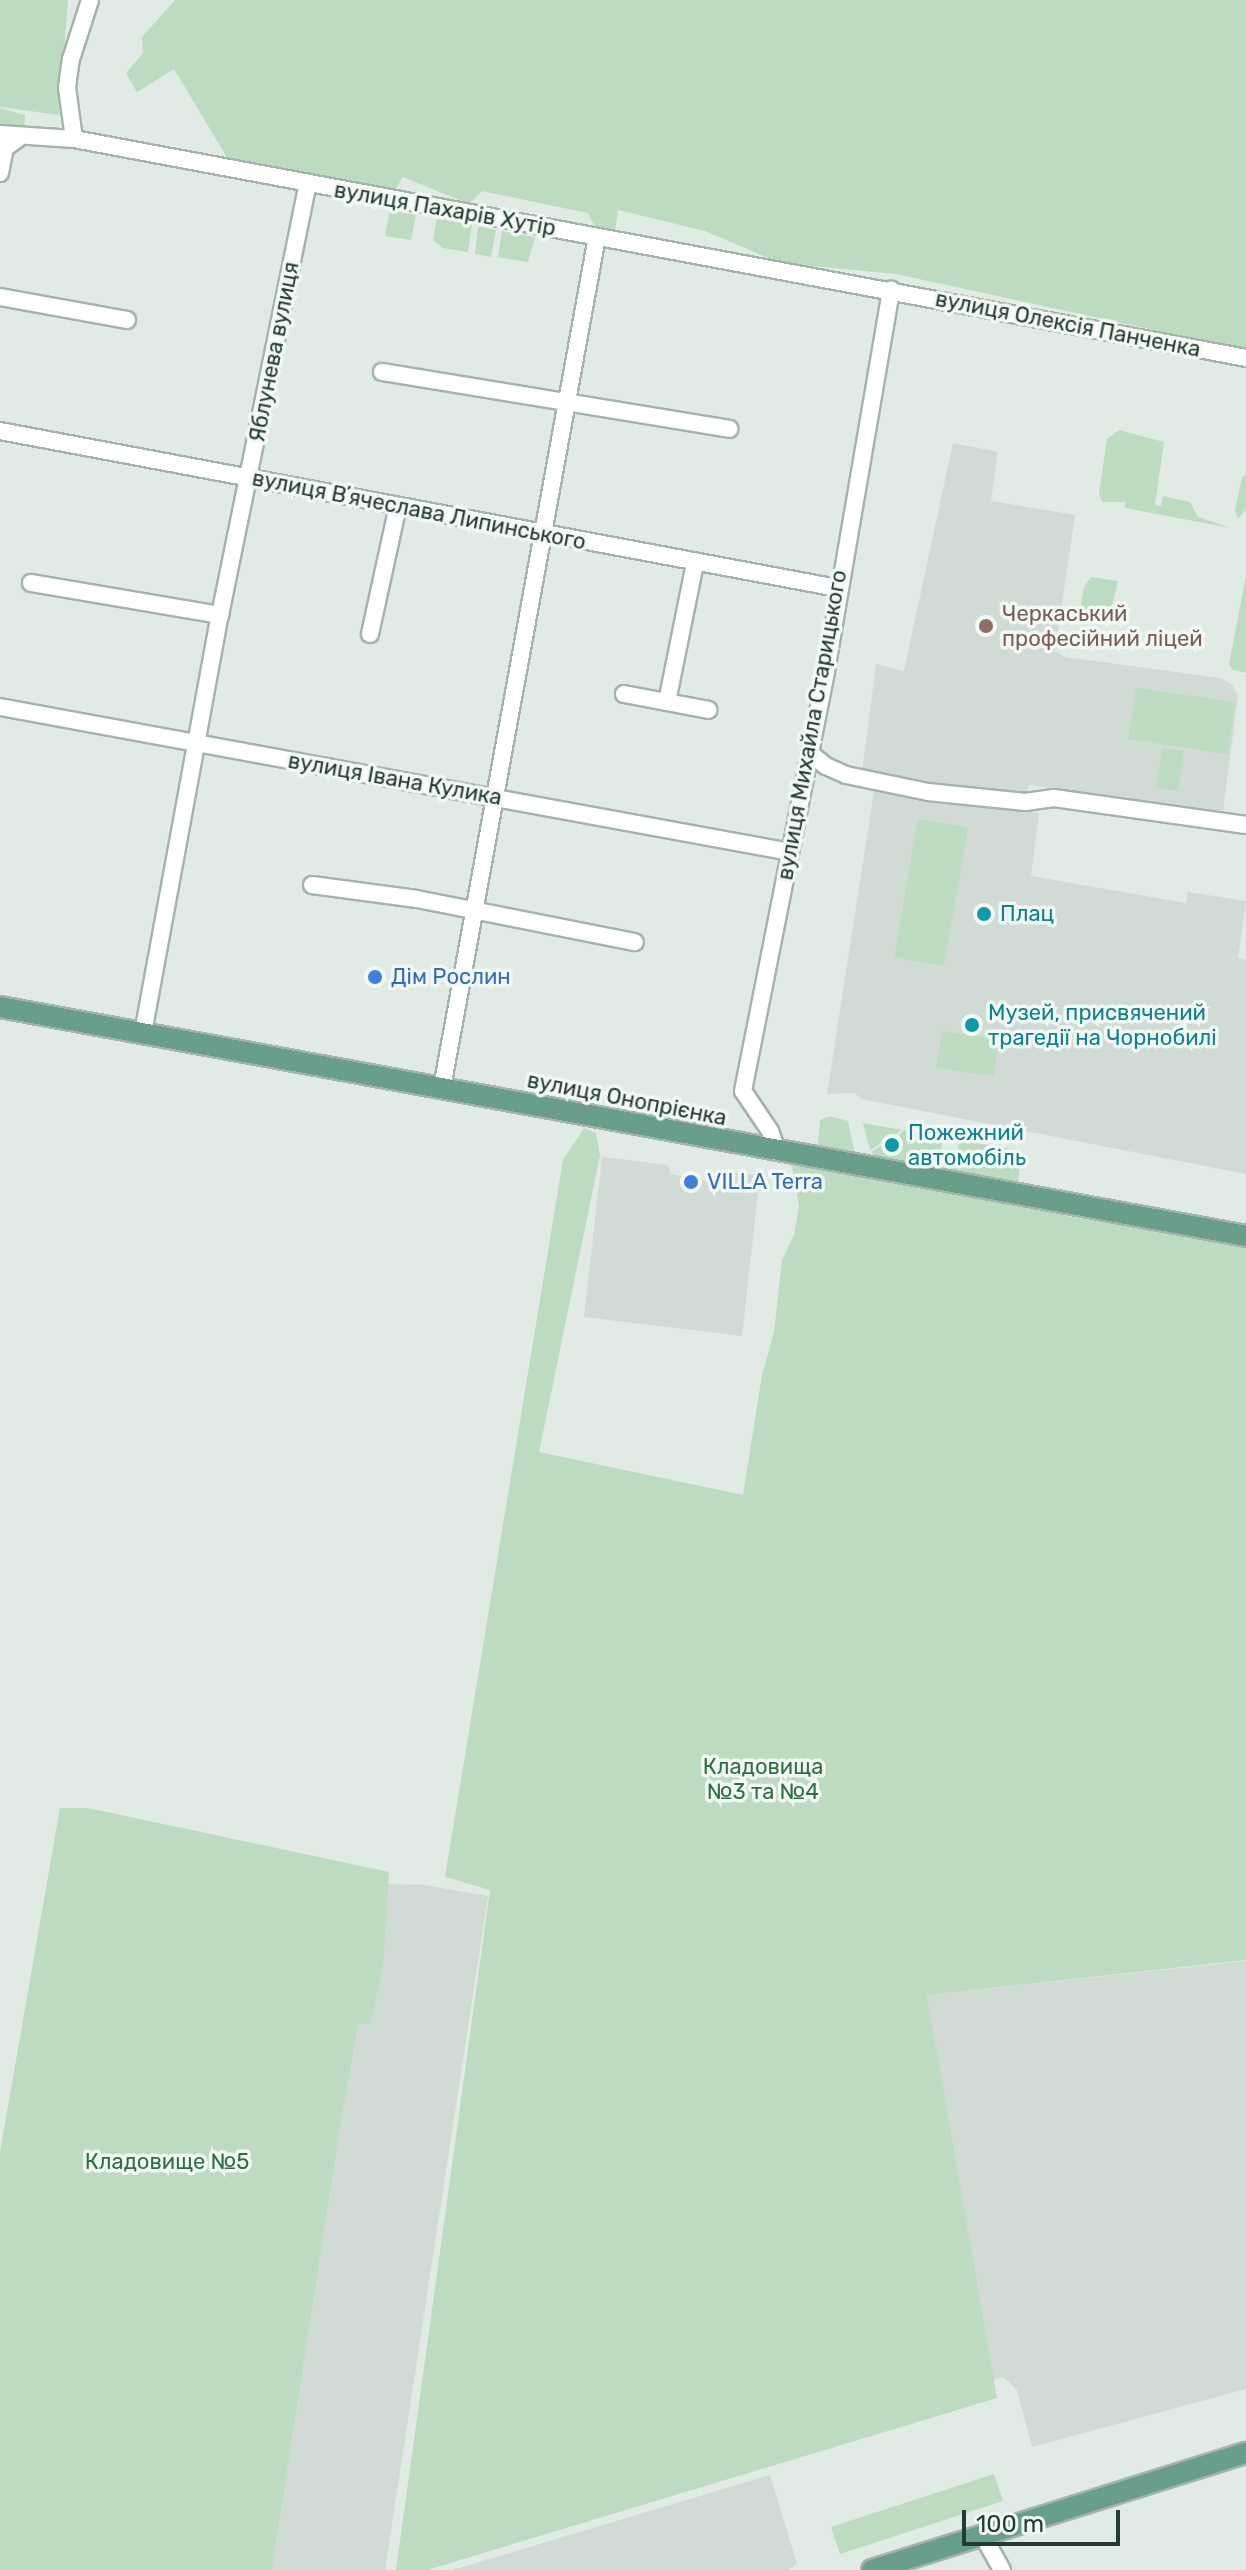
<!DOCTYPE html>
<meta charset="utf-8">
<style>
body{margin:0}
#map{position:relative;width:1246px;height:2570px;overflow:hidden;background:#e1ebe6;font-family:Rubik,sans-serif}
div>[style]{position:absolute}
.built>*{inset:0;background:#d0dbd5}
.green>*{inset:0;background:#bcdbc1}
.roads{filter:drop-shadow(2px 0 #a4b3ac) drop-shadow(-2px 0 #a4b3ac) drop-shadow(0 2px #a4b3ac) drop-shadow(0 -2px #a4b3ac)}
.minor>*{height:16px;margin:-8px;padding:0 8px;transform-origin:8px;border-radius:8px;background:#fff}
.major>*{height:20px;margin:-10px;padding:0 10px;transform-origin:10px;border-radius:10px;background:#699e8b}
.dots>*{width:22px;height:22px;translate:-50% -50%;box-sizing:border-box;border:4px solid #f2f8f4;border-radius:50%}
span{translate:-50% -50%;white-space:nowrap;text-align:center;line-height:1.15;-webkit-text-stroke:7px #f2f8f4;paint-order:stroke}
.street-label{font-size:22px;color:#233b32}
.education-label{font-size:22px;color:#785e54}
.left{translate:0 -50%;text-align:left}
.culture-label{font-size:22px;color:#0d838f}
.shop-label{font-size:22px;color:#366cbe}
.park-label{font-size:22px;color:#306f42}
.scale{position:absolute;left:962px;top:2510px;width:158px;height:36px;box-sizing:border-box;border:4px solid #233b32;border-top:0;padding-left:10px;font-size:24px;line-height:28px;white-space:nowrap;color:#233b32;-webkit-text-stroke:6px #f2f8f4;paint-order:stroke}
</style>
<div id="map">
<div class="built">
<div style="clip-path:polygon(953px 443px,998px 452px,991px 501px,1075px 515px,1055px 651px,1065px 657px,1220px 678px,1232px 684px,1238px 696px,1223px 811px,1029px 785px,1025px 798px,862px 773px,876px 664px,904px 671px)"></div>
<div style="clip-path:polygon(874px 791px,1039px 813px,1031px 876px,1186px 903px,1188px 892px,1246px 901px,1238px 958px,1246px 960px,1246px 1174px,861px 1099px,855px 1093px,827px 1094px)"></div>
<div style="clip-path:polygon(602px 1157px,668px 1165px,671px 1174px,716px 1183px,717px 1179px,724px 1180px,725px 1176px,732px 1177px,733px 1173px,760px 1175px,742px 1336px,584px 1317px)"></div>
<div style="clip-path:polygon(385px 1884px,424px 1885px,488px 1896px,385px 2570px,272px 2570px,342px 2116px)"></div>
<div style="clip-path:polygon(1246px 1961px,1246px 2389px,1032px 2447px,1017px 2390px,1003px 2377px,992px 2380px,927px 1995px)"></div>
<div style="clip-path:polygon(770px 2475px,797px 2564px,788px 2570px,453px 2570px)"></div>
</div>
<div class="green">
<div style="clip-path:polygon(0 0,68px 0,59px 115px,0 107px)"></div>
<div style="clip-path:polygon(175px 0,1246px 0,1246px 350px,896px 274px,780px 263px,705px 231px,618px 210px,615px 231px,596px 229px,588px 213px,482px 191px,469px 204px,403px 177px,395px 190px,229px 161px,174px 69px,137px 92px,126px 73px,143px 53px,142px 37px)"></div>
<div style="clip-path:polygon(0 108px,25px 115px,24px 130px,0 130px)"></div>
<div style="clip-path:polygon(390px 210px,416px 215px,411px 240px,385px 236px)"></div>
<div style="clip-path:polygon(437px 218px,472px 225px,468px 252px,443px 248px,433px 240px)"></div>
<div style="clip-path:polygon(478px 226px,496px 230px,491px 257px,475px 254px)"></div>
<div style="clip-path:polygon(502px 231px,535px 237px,528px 262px,498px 257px)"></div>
<div style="clip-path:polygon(1119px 430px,1164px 442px,1155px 505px,1161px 506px,1163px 496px,1190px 502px,1198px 517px,1231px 528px,1125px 508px,1125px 502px,1102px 502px,1099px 493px,1107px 439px)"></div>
<div style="clip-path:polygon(1246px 475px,1246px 509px,1238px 519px,1235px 511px,1242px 477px)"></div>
<div style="clip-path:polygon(1246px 576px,1246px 673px,1233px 670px,1229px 664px)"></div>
<div style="clip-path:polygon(1091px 577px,1118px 581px,1108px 622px,1079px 616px,1084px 587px)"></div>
<div style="clip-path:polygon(1136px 688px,1235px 702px,1228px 754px,1128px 739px)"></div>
<div style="clip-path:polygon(1162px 748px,1184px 751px,1178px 791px,1156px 788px)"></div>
<div style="clip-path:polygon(918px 819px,968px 827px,944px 966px,894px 957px)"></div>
<div style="clip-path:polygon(942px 1031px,999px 1039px,994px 1076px,936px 1068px)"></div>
<div style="clip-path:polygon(830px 1116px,848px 1121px,855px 1155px,821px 1148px,818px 1144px,820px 1120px)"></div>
<div style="clip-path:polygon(863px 1123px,902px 1130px,870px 1150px)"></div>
<div style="clip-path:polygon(584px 1128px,596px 1133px,600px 1155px,539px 1452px,743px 1495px,762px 1375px,774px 1332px,782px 1260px,794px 1235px,799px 1206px,791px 1162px,1046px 1207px,1066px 1216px,1115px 1224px,1139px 1224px,1246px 1243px,1246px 1960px,927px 1995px,997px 2398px,427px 2570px,396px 2570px,490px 1890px,445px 1877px,563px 1160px)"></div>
<div style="clip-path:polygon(905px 1130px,943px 1137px,939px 1165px,954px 1168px,960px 1140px,1022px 1151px,1018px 1184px,873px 1155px,871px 1152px,882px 1145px,887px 1151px,903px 1142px,899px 1134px)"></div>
<div style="clip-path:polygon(60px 1808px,88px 1808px,389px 1872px,383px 1967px,370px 2024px,359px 2023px,342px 2116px,272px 2570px,0 2570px,0 2152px)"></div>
<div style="clip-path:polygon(994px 2474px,1003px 2501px,840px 2554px,831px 2527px)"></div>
</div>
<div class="roads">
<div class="minor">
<div style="left:0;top:134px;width:74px;rotate:3.9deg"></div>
<div style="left:74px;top:139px;width:1192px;rotate:10.58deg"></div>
<div style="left:74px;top:139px;width:52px;rotate:-97.7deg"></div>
<div style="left:67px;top:87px;width:28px;rotate:-82deg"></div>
<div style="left:71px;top:59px;width:62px;rotate:-72.1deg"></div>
<div style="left:0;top:173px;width:25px;rotate:-79deg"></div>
<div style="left:5px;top:148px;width:17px;rotate:-36deg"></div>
<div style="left:0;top:297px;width:129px;rotate:10.3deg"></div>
<div style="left:382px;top:372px;width:352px;rotate:9.3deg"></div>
<div style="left:0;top:431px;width:852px;rotate:10.62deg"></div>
<div style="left:31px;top:583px;width:192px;rotate:9.6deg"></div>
<div style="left:370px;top:634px;width:131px;rotate:-77.7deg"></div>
<div style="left:624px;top:694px;width:86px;rotate:10.7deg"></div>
<div style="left:667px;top:702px;width:142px;rotate:-78.6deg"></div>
<div style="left:0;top:707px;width:803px;rotate:10.4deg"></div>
<div style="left:811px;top:754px;width:19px;rotate:39deg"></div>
<div style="left:826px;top:766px;width:22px;rotate:24deg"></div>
<div style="left:846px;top:775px;width:84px;rotate:11.7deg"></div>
<div style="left:928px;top:792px;width:98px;rotate:5.9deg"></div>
<div style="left:1025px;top:802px;width:29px;rotate:-8deg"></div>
<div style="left:1054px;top:798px;width:194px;rotate:8deg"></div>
<div style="left:312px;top:885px;width:106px;rotate:7.6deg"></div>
<div style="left:417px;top:899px;width:222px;rotate:11.2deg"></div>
<div style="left:143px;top:1033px;width:425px;rotate:-79.6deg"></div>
<div style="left:220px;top:615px;width:441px;rotate:-78.5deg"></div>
<div style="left:442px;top:1088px;width:865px;rotate:-79.68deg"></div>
<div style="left:777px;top:1152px;width:22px;rotate:-108deg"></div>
<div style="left:770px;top:1131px;width:48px;rotate:-124deg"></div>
<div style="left:743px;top:1091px;width:428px;rotate:-78.8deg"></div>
<div style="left:826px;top:671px;width:387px;rotate:-80.3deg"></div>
<div style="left:982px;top:2534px;width:41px;rotate:60.9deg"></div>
</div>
<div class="major">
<div style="left:0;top:1007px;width:1267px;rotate:10.41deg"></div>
<div style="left:872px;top:2570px;width:392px;rotate:-17.4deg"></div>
</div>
</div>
<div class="dots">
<div style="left:986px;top:626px;background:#8d6e63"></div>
<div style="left:984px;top:914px;background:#0f9aa8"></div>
<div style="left:375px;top:977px;background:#3f7fe0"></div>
<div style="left:972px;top:1025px;background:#0f9aa8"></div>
<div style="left:892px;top:1145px;background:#0f9aa8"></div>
<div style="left:691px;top:1182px;background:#3f7fe0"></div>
</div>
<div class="street-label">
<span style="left:445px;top:209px;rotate:10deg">вулиця Пахарів Хутір</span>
<span style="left:1068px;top:324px;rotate:11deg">вулиця Олексія Панченка</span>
<span style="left:274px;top:352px;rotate:-79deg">Яблунева вулиця</span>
<span style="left:419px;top:510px;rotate:11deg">вулиця Вʼячеслава Липинського</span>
<span style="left:812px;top:725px;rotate:-80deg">вулиця Михайла Старицького</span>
<span style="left:395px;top:779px;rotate:10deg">вулиця Івана Кулика</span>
<span style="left:627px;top:1099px;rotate:11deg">вулиця Онопрієнка</span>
</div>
<div class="education-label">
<span class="left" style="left:1002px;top:626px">Черкаський<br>професійний ліцей</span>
</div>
<div class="culture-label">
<span class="left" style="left:1000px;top:914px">Плац</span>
<span class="left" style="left:988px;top:1025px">Музей, присвячений<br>трагедії на Чорнобилі</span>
<span class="left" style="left:908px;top:1145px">Пожежний<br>автомобіль</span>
</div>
<div class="shop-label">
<span class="left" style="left:391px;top:977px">Дім Рослин</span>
<span class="left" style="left:707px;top:1182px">VILLA Terra</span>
</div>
<div class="park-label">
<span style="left:763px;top:1779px">Кладовища<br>№3 та №4</span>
<span style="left:167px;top:2162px">Кладовище №5</span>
</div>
<div class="scale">100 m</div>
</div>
